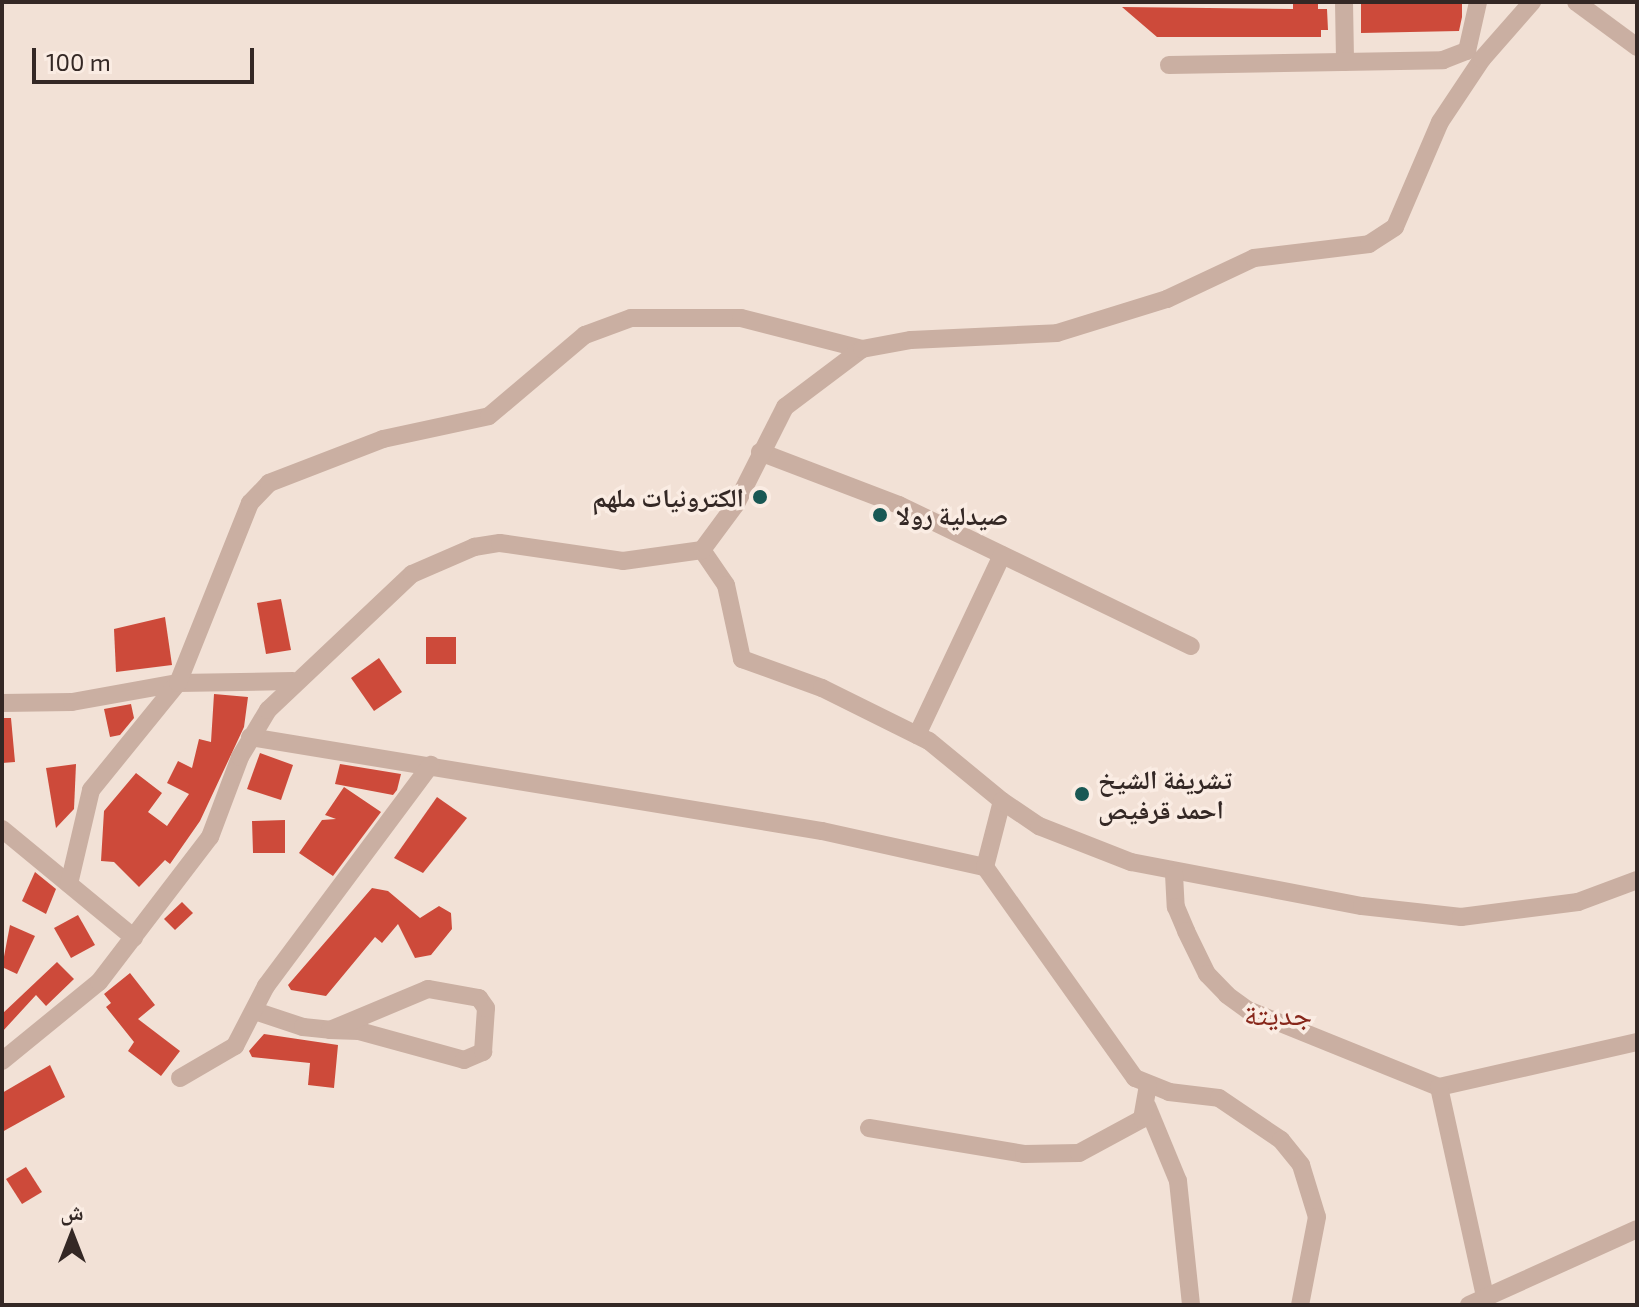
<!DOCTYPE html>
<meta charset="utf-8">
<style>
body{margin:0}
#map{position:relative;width:1639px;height:1307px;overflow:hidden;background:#f2e1d6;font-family:"Exo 2","Noto Naskh Arabic",sans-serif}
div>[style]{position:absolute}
.building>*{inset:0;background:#cd4a3a}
.minor>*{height:18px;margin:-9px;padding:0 9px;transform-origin:9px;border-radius:9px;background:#caafa2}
.dots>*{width:22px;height:22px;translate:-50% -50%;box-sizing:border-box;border:4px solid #faece3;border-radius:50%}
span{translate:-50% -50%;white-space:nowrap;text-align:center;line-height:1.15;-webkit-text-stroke:7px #faece3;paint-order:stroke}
.poi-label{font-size:26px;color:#342825;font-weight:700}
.right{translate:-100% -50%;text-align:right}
.left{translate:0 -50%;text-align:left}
.quarter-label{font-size:30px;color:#87261a}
.frame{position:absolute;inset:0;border:4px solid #342825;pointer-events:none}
.north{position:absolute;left:32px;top:1195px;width:80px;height:80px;-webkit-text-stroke:6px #faece3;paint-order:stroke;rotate:0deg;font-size:22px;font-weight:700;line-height:32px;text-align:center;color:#342825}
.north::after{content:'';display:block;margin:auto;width:28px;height:36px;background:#342825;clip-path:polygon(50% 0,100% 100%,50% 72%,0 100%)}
.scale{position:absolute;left:32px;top:48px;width:222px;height:36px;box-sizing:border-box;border:4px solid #342825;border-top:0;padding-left:10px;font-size:24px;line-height:28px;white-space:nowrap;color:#342825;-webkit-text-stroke:6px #faece3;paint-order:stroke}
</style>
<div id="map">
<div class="building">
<div style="clip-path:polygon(1293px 2px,1318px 2px,1318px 9px,1327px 9px,1328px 30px,1321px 30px,1321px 37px,1157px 37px,1122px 7px,1293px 9px)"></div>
<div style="clip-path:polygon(1361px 2px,1462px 2px,1462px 17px,1459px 31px,1361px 33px)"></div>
<div style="clip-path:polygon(281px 599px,291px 650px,266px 654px,257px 603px)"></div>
<div style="clip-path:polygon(165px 617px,172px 665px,116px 672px,114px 629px)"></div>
<div style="clip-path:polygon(426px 637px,456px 637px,456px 664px,426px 664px)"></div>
<div style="clip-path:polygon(379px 658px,402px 692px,374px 711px,351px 678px)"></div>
<div style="clip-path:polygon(214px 694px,248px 697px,244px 727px,200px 821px,170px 864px,165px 860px,139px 887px,114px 862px,101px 861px,104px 811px,136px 773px,162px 793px,148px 812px,167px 826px,189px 794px,167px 783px,178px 761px,192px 768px,199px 739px,211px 742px)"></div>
<div style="clip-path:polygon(131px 704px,134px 718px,120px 735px,110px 737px,104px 709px)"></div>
<div style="clip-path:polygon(2px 718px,11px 718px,15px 762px,2px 763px)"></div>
<div style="clip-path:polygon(260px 753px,293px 765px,281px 800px,247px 789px)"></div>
<div style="clip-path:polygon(76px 764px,74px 809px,56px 828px,46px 768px)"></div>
<div style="clip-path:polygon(340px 764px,401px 774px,397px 790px,393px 795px,335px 784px)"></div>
<div style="clip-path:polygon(344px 787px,381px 812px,333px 876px,299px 853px,322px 820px,336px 819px,325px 815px)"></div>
<div style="clip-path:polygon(437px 797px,467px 818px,423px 873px,394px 858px)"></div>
<div style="clip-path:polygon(285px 820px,285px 853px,253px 853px,252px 821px)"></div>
<div style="clip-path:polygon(35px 872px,56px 889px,46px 914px,22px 901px)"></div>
<div style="clip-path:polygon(372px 888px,388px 891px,420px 918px,439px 906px,451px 913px,452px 929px,431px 955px,415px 958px,398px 924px,382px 943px,375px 937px,326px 996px,291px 990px,288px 985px)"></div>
<div style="clip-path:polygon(182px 902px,193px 913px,175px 930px,164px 919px)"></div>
<div style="clip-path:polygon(78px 915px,95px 945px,71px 958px,54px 928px)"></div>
<div style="clip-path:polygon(10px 925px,35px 936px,17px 974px,2px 967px)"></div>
<div style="clip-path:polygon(57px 962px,74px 979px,46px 1006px,36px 995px,2px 1032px,2px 1014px)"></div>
<div style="clip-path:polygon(130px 973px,155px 1005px,138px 1019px,180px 1051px,161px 1076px,128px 1051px,134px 1042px,106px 1007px,111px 1003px,104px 994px)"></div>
<div style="clip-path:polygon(264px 1034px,338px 1045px,334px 1088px,308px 1085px,310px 1063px,252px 1057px,249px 1051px)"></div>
<div style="clip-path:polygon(50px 1065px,65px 1097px,2px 1132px,2px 1093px)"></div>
<div style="clip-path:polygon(26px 1167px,42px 1192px,22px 1204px,6px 1179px)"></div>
</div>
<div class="minor">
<div style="left:1344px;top:2px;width:60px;rotate:89deg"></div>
<div style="left:1576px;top:2px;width:76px;rotate:36.4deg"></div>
<div style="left:1169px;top:65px;width:274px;rotate:-1deg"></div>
<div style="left:1443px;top:60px;width:26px;rotate:-21deg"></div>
<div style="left:1467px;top:51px;width:50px;rotate:-77.3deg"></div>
<div style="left:760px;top:452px;width:149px;rotate:20.9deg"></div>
<div style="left:899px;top:505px;width:324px;rotate:25.8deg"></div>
<div style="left:702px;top:550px;width:42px;rotate:55.6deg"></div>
<div style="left:726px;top:585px;width:76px;rotate:77.8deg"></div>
<div style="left:742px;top:659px;width:85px;rotate:19.9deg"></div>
<div style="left:822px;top:688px;width:119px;rotate:26.4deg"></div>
<div style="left:929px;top:741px;width:94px;rotate:39.4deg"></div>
<div style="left:2px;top:703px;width:70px;rotate:-0.8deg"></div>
<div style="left:72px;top:702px;width:108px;rotate:-10.2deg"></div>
<div style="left:178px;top:683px;width:115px;rotate:-1deg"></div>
<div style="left:917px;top:735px;width:199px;rotate:-64.7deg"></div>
<div style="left:250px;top:737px;width:580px;rotate:9.33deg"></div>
<div style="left:822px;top:831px;width:167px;rotate:12.5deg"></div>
<div style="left:985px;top:867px;width:259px;rotate:54.6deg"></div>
<div style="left:1135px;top:1078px;width:37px;rotate:22deg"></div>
<div style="left:1169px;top:1092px;width:50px;rotate:6.8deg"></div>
<div style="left:1219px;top:1098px;width:75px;rotate:34.1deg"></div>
<div style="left:1281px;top:1140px;width:32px;rotate:51deg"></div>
<div style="left:1301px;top:1165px;width:54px;rotate:72.9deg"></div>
<div style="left:1317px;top:1217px;width:90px;rotate:100.9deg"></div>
<div style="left:2px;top:829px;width:171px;rotate:39.5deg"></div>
<div style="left:985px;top:867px;width:68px;rotate:-75.6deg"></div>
<div style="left:1002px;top:801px;width:45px;rotate:34deg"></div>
<div style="left:1039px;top:826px;width:99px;rotate:21.4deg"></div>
<div style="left:1131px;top:862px;width:235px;rotate:10.8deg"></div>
<div style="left:1362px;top:906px;width:100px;rotate:6.3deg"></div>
<div style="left:1461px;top:917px;width:118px;rotate:-7.3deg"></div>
<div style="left:1578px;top:902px;width:63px;rotate:-20.4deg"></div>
<div style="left:1174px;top:874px;width:33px;rotate:87deg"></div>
<div style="left:1176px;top:907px;width:26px;rotate:67deg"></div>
<div style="left:1186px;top:931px;width:48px;rotate:64deg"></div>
<div style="left:1207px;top:974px;width:29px;rotate:46deg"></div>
<div style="left:1227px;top:995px;width:26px;rotate:36deg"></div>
<div style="left:1248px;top:1010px;width:206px;rotate:22deg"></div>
<div style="left:1439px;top:1087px;width:203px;rotate:-12.8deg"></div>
<div style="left:69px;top:884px;width:97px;rotate:-76.8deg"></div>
<div style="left:91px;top:790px;width:138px;rotate:-50.9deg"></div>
<div style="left:178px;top:683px;width:194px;rotate:-68.2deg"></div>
<div style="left:250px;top:503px;width:28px;rotate:-46deg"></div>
<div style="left:269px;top:483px;width:122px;rotate:-21.1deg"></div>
<div style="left:383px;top:439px;width:108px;rotate:-12.2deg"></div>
<div style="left:489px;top:416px;width:126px;rotate:-40.2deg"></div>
<div style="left:585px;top:335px;width:49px;rotate:-20.3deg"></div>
<div style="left:631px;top:318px;width:110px"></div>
<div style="left:741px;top:318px;width:125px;rotate:14.4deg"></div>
<div style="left:255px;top:1011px;width:51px;rotate:18.4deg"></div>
<div style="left:303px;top:1027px;width:27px;rotate:6deg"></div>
<div style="left:330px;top:1030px;width:29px;rotate:2deg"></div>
<div style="left:359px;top:1031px;width:109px;rotate:15.4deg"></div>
<div style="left:464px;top:1060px;width:21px;rotate:-23deg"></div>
<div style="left:483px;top:1052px;width:44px;rotate:-86.1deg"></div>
<div style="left:486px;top:1008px;width:12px;rotate:-125deg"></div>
<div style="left:479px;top:998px;width:52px;rotate:-170deg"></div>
<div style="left:428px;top:989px;width:106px;rotate:157.3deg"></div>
<div style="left:2px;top:1061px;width:125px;rotate:-39.2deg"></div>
<div style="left:99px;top:982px;width:183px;rotate:-52.6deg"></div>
<div style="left:210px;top:837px;width:85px;rotate:-69.4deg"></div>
<div style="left:240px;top:757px;width:55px;rotate:-59.2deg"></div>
<div style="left:268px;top:710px;width:198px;rotate:-43.4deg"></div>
<div style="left:412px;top:574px;width:68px;rotate:-23.5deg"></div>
<div style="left:474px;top:547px;width:26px;rotate:-9deg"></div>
<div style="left:500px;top:543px;width:124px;rotate:8.3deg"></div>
<div style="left:623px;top:561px;width:80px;rotate:-7.9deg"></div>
<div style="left:702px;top:550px;width:57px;rotate:-53.5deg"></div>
<div style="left:736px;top:504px;width:109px;rotate:-63.2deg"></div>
<div style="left:785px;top:407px;width:96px;rotate:-37deg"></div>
<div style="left:862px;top:349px;width:50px;rotate:-10.4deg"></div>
<div style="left:911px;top:340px;width:146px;rotate:-2.7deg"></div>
<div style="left:1057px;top:333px;width:115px;rotate:-17.2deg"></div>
<div style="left:1167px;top:299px;width:96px;rotate:-25.2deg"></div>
<div style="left:1254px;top:258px;width:116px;rotate:-6.9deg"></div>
<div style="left:1369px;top:244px;width:31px;rotate:-33deg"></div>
<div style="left:1395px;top:227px;width:114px;rotate:-66.8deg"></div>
<div style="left:1440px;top:122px;width:76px;rotate:-56.3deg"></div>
<div style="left:1482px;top:59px;width:76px;rotate:-48.7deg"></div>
<div style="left:180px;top:1078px;width:64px;rotate:-30.2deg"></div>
<div style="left:235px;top:1046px;width:68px;rotate:-62.7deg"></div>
<div style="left:266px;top:986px;width:276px;rotate:-53.3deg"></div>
<div style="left:1439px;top:1087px;width:215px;rotate:77.6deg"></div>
<div style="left:1147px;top:1106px;width:81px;rotate:67.5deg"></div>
<div style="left:1178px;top:1181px;width:125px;rotate:84deg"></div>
<div style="left:869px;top:1128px;width:157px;rotate:9.5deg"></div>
<div style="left:1024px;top:1154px;width:55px;rotate:-1deg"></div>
<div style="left:1079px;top:1153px;width:72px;rotate:-28.4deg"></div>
<div style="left:1142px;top:1119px;width:34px;rotate:-80deg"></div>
<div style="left:1469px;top:1305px;width:184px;rotate:-24.3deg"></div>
</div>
<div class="dots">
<div style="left:760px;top:497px;background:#195854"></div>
<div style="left:880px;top:515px;background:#195854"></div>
<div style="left:1082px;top:794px;background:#195854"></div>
</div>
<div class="poi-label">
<span class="right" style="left:744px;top:497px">الكترونيات ملهم</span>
<span class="left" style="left:896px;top:515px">صيدلية رولا</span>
<span class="left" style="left:1098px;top:794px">تشريفة الشيخ<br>احمد قرفيص</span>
</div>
<div class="quarter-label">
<span style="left:1278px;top:1013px">جديتة</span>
</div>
<div class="frame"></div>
<div class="north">ش</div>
<div class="scale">100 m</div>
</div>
